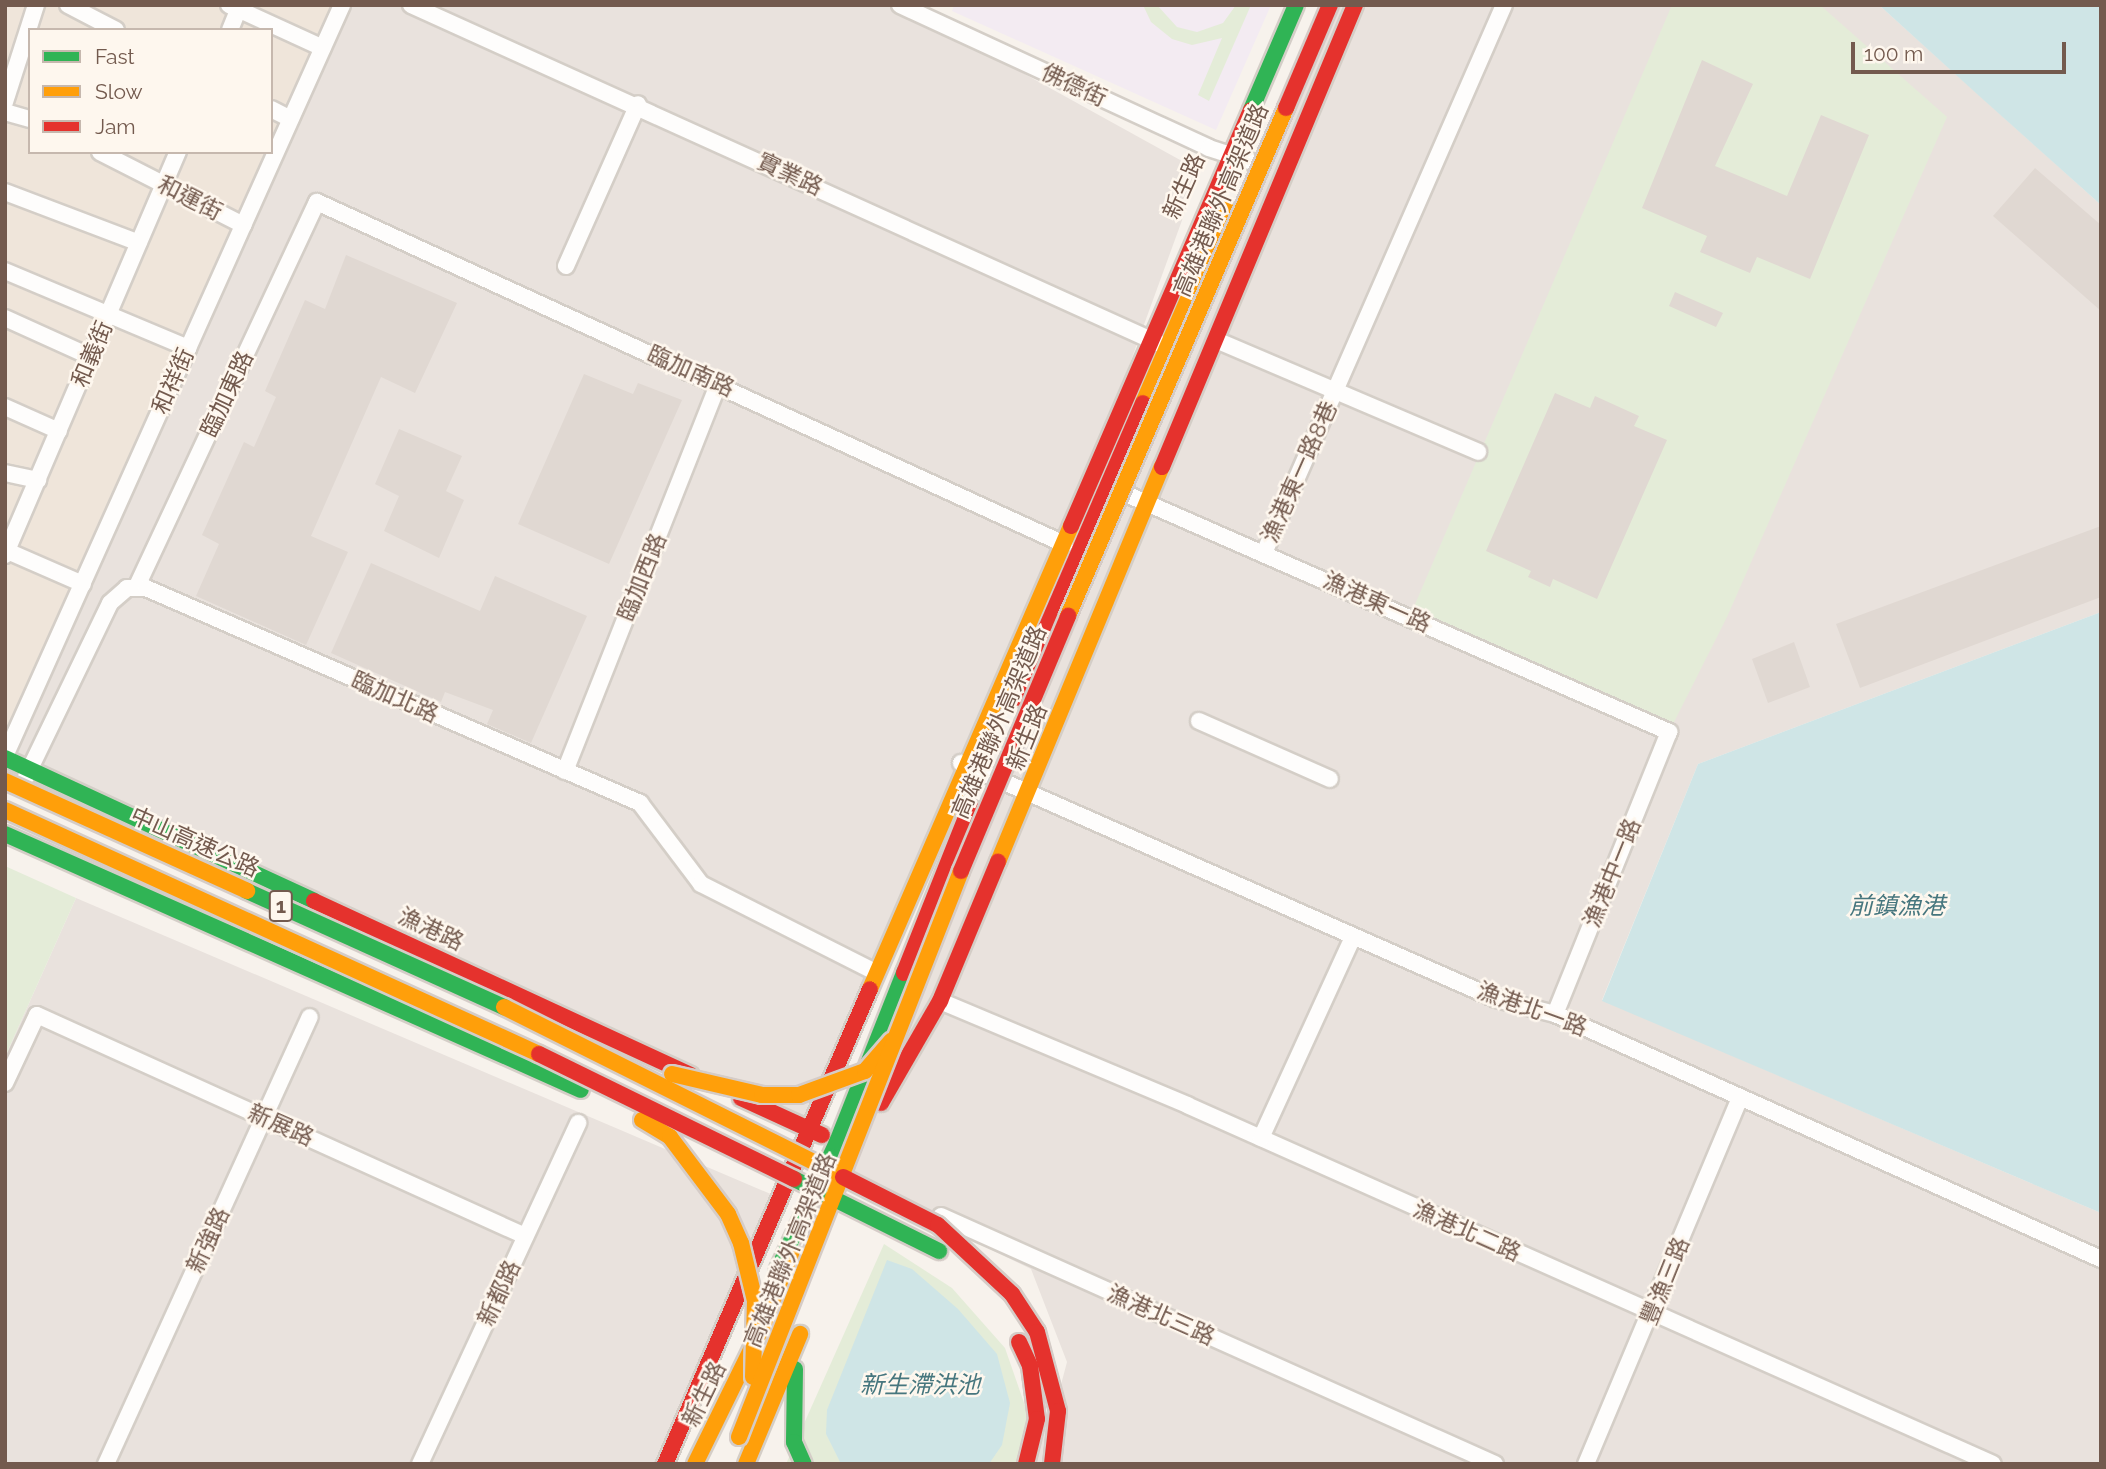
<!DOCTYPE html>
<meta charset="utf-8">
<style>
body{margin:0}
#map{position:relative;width:2106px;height:1469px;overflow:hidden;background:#f7f2ec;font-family:Raleway,"Noto Sans TC",sans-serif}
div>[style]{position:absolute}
.residential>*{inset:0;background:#efe5da}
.industrial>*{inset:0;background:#e9e2dd}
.education>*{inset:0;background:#f3ebf2}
.green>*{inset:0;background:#e4ecd8}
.water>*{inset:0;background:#cfe5e6}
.building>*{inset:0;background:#e0d8d2}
.roads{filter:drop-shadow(2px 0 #d4cec7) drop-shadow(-2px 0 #d4cec7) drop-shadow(0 2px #d4cec7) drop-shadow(0 -2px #d4cec7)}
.street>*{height:16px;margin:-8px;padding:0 8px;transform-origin:8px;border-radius:8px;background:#fefdfc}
.fast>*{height:16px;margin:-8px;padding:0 8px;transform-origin:8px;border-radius:8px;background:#30b455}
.slow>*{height:16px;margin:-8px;padding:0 8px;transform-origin:8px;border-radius:8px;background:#ff9f0a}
.jam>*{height:16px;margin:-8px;padding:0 8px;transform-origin:8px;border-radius:8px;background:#e5322d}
.bridges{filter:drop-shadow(2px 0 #d5ccc7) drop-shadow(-2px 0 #d5ccc7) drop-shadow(0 2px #d5ccc7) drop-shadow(0 -2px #d5ccc7)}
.fast-bridge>*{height:16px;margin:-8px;padding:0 8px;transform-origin:8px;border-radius:8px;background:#30b455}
.slow-bridge>*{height:16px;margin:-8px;padding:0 8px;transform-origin:8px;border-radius:8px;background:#ff9f0a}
.jam-bridge>*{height:16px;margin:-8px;padding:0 8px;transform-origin:8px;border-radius:8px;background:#e5322d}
span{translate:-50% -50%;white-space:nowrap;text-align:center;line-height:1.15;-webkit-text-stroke:5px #fef7ee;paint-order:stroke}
.shield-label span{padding:2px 5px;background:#fef7ee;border:2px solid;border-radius:5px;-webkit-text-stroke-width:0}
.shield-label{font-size:21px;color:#735a4e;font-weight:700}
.street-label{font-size:23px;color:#735a4e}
.water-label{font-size:24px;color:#46767e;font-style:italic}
.frame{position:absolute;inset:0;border:7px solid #735a4e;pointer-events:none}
.legend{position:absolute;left:28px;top:28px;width:245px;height:126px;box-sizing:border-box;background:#fef7ee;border:2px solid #c6b8ae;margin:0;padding:9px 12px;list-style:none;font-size:21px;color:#735a4e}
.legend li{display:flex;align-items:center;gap:14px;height:35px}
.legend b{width:35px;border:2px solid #c6b8ae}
.scale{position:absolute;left:1851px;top:42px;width:215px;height:32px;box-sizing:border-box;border:4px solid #735a4e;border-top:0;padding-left:9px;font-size:21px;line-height:24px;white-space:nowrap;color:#735a4e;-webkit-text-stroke:5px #fef7ee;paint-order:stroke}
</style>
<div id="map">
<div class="residential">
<div style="clip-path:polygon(evenodd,5px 5px,342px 5px,5px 756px,5px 5px,30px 30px,271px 30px,271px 152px,30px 152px,30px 30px)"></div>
</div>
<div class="industrial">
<div style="clip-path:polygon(342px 5px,900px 5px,1200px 171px,1064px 544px,809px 1129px,5px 756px)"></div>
<div style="clip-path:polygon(1337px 5px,1879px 5px,2101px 205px,2101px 612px,1698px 764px,1602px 1000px,2101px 1213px,2101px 1464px,1013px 1464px,1051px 1422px,1067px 1362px,1031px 1269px,842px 1177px)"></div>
<div style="clip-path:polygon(76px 898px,773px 1195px,656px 1464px,5px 1464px,5px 1057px)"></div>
</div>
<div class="education">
<div style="clip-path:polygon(954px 5px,1271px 5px,1216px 130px,952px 11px)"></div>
</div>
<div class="green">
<div style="clip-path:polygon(1143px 5px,1157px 5px,1177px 27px,1197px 32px,1223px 23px,1236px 5px,1251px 5px,1209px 101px,1198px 95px,1222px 38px,1192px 45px,1172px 39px,1151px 22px)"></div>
<div style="clip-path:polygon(1672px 5px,1820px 5px,1947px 117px,1727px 617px,1669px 732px,1410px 616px)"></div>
<div style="clip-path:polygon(5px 866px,76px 898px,5px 1057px)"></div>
<div style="clip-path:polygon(884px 1244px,952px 1288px,1005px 1348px,1031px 1423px,1020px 1464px,786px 1464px)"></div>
</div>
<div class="water">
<div style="clip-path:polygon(1879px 5px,2101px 5px,2101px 205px,1977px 94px)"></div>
<div style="clip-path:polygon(2101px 612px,2101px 1213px,1602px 1001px,1698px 764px)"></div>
<div style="clip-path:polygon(887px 1260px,912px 1269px,958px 1309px,997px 1354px,1010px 1403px,1002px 1445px,989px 1464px,841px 1464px,826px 1434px,827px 1410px)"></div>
</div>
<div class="building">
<div style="clip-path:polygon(1702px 60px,1753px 84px,1715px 166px,1787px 196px,1821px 115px,1869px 135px,1810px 279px,1757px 257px,1750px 273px,1700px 252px,1707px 236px,1642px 208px)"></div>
<div style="clip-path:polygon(2035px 168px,2101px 225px,2101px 311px,1993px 216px)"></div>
<div style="clip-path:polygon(346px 255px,457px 303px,415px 393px,381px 377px,311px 536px,348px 552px,306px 645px,196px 596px,219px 544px,202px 535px,244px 442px,254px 447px,276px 397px,265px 391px,305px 300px,325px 309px)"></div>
<div style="clip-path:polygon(1675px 292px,1723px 313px,1716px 327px,1669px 306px)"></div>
<div style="clip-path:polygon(584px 374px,633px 394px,638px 383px,682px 400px,609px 564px,518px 524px)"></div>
<div style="clip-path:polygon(1555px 393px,1590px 408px,1595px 396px,1639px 416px,1634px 426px,1667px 440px,1597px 599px,1553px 579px,1550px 587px,1528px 577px,1531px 571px,1486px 551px)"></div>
<div style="clip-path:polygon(399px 429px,462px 456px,446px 491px,464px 500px,439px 558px,384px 531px,399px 496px,375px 484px)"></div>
<div style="clip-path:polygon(2101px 526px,2101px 597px,1860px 688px,1836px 624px)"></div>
<div style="clip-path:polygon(371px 563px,480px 611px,495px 576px,587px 616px,531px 743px,487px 724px,493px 710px,445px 692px,441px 702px,331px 653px)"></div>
<div style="clip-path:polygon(1794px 642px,1810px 687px,1768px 703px,1752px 659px)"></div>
</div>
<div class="roads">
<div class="street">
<div style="left:68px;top:5px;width:54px;rotate:27.5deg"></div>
<div style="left:229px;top:5px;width:103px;rotate:24.6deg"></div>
<div style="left:411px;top:5px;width:820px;rotate:24.35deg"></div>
<div style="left:900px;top:5px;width:340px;rotate:24.8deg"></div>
<div style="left:1209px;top:148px;width:42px;rotate:18deg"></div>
<div style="left:230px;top:30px;width:27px;rotate:-68deg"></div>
<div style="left:5px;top:102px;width:102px;rotate:-72.3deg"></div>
<div style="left:271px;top:109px;width:22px;rotate:27deg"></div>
<div style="left:5px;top:112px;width:26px;rotate:16deg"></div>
<div style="left:100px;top:152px;width:161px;rotate:27deg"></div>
<div style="left:5px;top:192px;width:143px;rotate:20.8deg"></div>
<div style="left:566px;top:266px;width:177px;rotate:-66deg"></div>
<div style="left:5px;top:271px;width:199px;rotate:22.8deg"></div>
<div style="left:5px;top:318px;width:94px;rotate:24.4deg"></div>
<div style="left:1216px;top:340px;width:285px;rotate:23.1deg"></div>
<div style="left:5px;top:407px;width:59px;rotate:24deg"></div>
<div style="left:5px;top:473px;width:34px;rotate:12deg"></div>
<div style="left:1117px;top:490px;width:603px;rotate:23.67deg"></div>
<div style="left:1669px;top:732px;width:304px;rotate:112deg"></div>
<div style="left:5px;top:550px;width:85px;rotate:23.6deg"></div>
<div style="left:1264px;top:553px;width:598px;rotate:-66.35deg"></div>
<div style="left:5px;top:555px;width:439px;rotate:-66.8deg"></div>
<div style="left:137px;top:586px;width:424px;rotate:-64.9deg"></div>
<div style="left:317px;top:202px;width:822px;rotate:24.6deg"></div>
<div style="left:1199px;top:721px;width:143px;rotate:23.9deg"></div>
<div style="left:5px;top:756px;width:823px;rotate:-65.83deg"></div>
<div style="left:961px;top:763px;width:585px;rotate:23.8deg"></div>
<div style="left:1496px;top:999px;width:61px;rotate:14.3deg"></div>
<div style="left:1555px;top:1014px;width:598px;rotate:24.17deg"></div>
<div style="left:565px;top:771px;width:417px;rotate:-68.4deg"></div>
<div style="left:26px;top:777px;width:193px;rotate:-64.2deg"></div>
<div style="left:110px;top:603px;width:23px;rotate:-41deg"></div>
<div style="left:127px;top:588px;width:19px"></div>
<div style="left:146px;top:588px;width:539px;rotate:23.52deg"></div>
<div style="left:640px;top:803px;width:101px;rotate:53deg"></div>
<div style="left:701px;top:884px;width:188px;rotate:26.8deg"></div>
<div style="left:940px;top:1001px;width:268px;rotate:22.8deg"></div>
<div style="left:1187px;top:1105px;width:882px;rotate:24.01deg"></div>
<div style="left:5px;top:1083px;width:75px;rotate:-64.8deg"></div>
<div style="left:37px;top:1015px;width:536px;rotate:24.36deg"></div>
<div style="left:1261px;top:1138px;width:221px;rotate:-65.4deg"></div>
<div style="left:941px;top:1216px;width:607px;rotate:24.12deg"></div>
<div style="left:106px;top:1464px;width:491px;rotate:-65.5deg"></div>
<div style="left:420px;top:1464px;width:376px;rotate:-65.1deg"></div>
<div style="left:1586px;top:1464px;width:398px;rotate:-67.2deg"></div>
</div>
<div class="fast">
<div style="left:1251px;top:110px;width:114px;rotate:-66.8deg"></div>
<div style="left:5px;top:758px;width:340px;rotate:24.8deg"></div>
<div style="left:5px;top:834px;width:630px;rotate:23.96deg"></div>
<div style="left:778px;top:1269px;width:140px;rotate:-65.1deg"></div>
<div style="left:837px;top:1142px;width:182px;rotate:-68.4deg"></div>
<div style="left:795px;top:1369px;width:73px;rotate:90.8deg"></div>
<div style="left:794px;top:1442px;width:24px;rotate:66deg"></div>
</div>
<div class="slow">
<div style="left:1143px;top:403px;width:211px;rotate:-66.6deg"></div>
<div style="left:998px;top:862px;width:428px;rotate:-67.5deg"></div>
<div style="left:870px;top:989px;width:505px;rotate:-66.53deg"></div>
<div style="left:695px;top:1464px;width:232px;rotate:-63.9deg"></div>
<div style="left:746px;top:1464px;width:141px;rotate:-67.4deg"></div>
</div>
<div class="jam">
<div style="left:1162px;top:467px;width:501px;rotate:-67.33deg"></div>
<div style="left:1071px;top:526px;width:453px;rotate:-66.6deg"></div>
<div style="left:1016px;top:698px;width:321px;rotate:-66.7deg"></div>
<div style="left:314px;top:901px;width:415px;rotate:24.8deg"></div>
<div style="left:904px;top:973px;width:179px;rotate:-68.3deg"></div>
<div style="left:741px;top:1098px;width:89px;rotate:24.6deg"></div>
<div style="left:881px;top:1103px;width:118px;rotate:-60deg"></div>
<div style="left:940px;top:1001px;width:151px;rotate:-67.4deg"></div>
<div style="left:665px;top:1464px;width:517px;rotate:-66.66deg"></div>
</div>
</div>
<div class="bridges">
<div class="fast-bridge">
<div style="left:247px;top:891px;width:282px;rotate:24.3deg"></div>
<div style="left:794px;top:1179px;width:162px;rotate:26.4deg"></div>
</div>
<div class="slow-bridge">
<div style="left:1068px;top:616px;width:553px;rotate:-66.77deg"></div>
<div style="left:5px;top:781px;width:266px;rotate:24.4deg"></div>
<div style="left:5px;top:810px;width:587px;rotate:24.56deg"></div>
<div style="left:504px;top:1007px;width:379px;rotate:26.6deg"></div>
<div style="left:672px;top:1074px;width:92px;rotate:13.1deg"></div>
<div style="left:762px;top:1095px;width:37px"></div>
<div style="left:799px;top:1095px;width:70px;rotate:-20deg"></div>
<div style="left:865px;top:1071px;width:40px;rotate:-49deg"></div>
<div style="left:642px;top:1120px;width:33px;rotate:31deg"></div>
<div style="left:670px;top:1137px;width:96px;rotate:53deg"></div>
<div style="left:728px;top:1214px;width:32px;rotate:66deg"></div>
<div style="left:741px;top:1243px;width:60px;rotate:76.4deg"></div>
<div style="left:755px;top:1301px;width:76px;rotate:91.5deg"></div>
<div style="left:739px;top:1437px;width:608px;rotate:-68.58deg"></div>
</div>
<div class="jam-bridge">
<div style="left:1286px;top:108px;width:112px;rotate:-66.9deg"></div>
<div style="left:961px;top:871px;width:277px;rotate:-67.2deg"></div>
<div style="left:539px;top:1054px;width:284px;rotate:26.1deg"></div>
<div style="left:843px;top:1177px;width:106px;rotate:26.8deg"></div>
<div style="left:938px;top:1225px;width:101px;rotate:43deg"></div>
<div style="left:1012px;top:1294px;width:45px;rotate:56.7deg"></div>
<div style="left:1037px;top:1332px;width:82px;rotate:75.1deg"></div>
<div style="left:1058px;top:1411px;width:53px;rotate:96.5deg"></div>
<div style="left:1019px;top:1342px;width:26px;rotate:65deg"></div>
<div style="left:1030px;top:1366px;width:53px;rotate:82.5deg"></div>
<div style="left:1037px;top:1419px;width:46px;rotate:103.7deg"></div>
</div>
</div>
<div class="shield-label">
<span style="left:281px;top:906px">1</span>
</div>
<div class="street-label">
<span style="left:1074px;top:85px;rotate:25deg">佛德街</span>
<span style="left:790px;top:174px;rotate:25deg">實業路</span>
<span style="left:1184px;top:186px;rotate:-66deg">新生路</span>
<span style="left:190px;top:198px;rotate:27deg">和運街</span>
<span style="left:1221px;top:200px;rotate:-67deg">高雄港聯外高架道路</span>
<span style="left:92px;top:354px;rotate:-67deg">和義街</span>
<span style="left:691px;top:371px;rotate:24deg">臨加南路</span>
<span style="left:173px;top:381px;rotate:-66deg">和祥街</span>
<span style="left:227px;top:394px;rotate:-65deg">臨加東路</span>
<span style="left:1299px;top:472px;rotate:-66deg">漁港東一路8巷</span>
<span style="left:642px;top:577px;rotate:-68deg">臨加西路</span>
<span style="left:1377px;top:602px;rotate:24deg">漁港東一路</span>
<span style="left:395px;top:697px;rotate:24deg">臨加北路</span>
<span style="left:999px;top:722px;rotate:-67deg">高雄港聯外高架道路</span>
<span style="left:1027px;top:737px;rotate:-68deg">新生路</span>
<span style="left:195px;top:842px;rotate:24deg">中山高速公路</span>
<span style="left:1612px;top:873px;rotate:-68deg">漁港中一路</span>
<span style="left:431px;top:929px;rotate:25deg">漁港路</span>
<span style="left:1532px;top:1009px;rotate:20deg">漁港北一路</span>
<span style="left:281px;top:1125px;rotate:24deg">新展路</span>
<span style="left:1467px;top:1231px;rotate:24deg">漁港北二路</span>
<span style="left:208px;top:1240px;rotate:-65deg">新強路</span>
<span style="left:790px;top:1250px;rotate:-68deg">高雄港聯外高架道路</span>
<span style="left:1665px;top:1281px;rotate:-68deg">豐漁三路</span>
<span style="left:499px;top:1293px;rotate:-65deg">新都路</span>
<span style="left:1161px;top:1315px;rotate:24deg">漁港北三路</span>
<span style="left:704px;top:1394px;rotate:-64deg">新生路</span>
</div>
<div class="water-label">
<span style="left:1897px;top:906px">前鎮漁港</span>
<span style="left:920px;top:1385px">新生滯洪池</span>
</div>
<div class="frame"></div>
<ul class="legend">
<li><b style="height:9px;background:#30b455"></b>Fast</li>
<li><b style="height:9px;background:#ff9f0a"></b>Slow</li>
<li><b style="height:9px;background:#e5322d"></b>Jam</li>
</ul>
<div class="scale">100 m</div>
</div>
